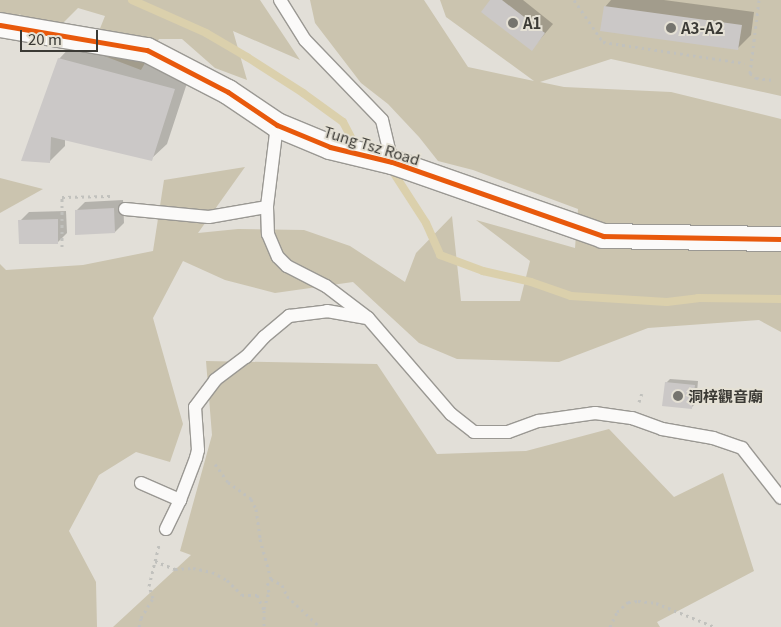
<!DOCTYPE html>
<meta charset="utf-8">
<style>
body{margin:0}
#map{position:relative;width:781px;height:627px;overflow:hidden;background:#e2dfd8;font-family:Georgia,"Noto Sans TC",serif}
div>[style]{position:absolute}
.green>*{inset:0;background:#cbc4af}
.shadow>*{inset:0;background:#0003}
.stream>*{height:8px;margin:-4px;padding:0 4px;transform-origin:4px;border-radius:4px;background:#dbd0ac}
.building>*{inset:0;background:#cbc8c7}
.path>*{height:3px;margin-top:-1.5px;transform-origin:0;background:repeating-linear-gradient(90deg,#c1c1bd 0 2.5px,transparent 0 6.5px)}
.roads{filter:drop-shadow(1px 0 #9a9893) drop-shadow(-1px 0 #9a9893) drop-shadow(0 1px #9a9893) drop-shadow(0 -1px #9a9893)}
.lane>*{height:12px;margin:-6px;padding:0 6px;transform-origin:6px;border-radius:6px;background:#fbfaf9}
.street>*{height:24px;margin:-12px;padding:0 12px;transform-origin:12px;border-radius:12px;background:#fbfaf9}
.cycleway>*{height:5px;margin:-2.5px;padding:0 2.5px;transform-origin:2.5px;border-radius:2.5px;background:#e8590c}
.dots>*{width:14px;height:14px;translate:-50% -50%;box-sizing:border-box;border:2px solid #e5e1d5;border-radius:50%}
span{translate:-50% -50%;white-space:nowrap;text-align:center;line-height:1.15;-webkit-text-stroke:4px #e5e1d5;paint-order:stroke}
.poi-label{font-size:15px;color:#3b3a35;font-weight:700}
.left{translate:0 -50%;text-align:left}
.street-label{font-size:15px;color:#3b3a35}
.scale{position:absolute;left:20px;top:30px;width:78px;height:22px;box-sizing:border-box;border:2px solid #3b3a35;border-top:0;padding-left:6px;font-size:15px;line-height:18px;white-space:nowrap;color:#3b3a35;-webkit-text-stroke:4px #e5e1d5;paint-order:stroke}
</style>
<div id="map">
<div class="green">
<div style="clip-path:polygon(0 0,260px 0,300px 60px,233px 31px,247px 80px,215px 68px,182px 39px,159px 39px,141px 70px,91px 51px,105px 16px,78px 8px,41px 45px,20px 14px,0 37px)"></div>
<div style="clip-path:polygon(310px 0,424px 0,468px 67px,534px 81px,446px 17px,440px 0,781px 0,781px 96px,611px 59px,540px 82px,564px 87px,671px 92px,781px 119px,781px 332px,759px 320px,648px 328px,559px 362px,457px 359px,419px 343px,353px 282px,275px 293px,225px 280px,183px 261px,153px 318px,183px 424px,170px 462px,136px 452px,99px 475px,69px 531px,96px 582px,97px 627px,0 627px,0 264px,6px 270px,83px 265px,153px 251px,164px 180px,245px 167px,198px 233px,238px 229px,304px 230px,350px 246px,405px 282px,416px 253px,452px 216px,461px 301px,520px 301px,530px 261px,476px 220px,575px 248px,578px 209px,473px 170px,438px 161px,419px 137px,388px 104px,361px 83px,315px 23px)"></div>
<div style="clip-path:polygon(0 178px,43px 189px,0 213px)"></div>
<div style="clip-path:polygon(206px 361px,377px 364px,437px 454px,526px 451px,609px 429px,674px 497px,723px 473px,754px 571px,657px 622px,660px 627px,113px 627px,191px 555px,180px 551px,212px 435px)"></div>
</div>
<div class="shadow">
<div style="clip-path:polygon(492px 0,523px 0,553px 24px,532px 49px)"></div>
<div style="clip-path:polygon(611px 0,664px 0,754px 12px,751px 35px,738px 48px,605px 7px)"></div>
<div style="clip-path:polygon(74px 43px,190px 74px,167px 144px,151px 159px,65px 139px,65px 146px,49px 162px,23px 160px,59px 59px)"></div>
<div style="clip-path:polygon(123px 200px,124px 223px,115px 232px,76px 211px,85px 202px)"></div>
<div style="clip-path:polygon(66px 211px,67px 233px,58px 242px,20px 221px,29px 212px)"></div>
<div style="clip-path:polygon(670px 379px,698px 381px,696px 403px,691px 408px,666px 383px)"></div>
</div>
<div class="stream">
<div style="left:132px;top:0;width:81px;rotate:24deg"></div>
<div style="left:206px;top:33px;width:48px;rotate:30.3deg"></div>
<div style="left:247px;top:57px;width:67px;rotate:32.7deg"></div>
<div style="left:303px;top:93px;width:49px;rotate:35.9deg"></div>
<div style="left:343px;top:122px;width:17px;rotate:62deg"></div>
<div style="left:395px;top:175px;width:57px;rotate:57.1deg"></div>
<div style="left:426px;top:223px;width:35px;rotate:66deg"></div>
<div style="left:440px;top:255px;width:46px;rotate:20.4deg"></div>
<div style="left:483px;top:271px;width:49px;rotate:12.9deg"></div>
<div style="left:531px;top:282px;width:42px;rotate:19.3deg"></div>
<div style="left:571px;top:296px;width:96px;rotate:3.6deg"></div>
<div style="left:667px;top:302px;width:31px;rotate:-7deg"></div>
<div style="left:698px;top:298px;width:83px;rotate:0.7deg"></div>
</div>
<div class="building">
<div style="clip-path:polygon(490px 0,502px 0,545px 33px,532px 51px,481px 12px)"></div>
<div style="clip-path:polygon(604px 6px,742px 25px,738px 50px,600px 31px)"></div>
<div style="clip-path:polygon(58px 58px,175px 89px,152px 161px,51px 137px,50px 163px,21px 161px)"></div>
<div style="clip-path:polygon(114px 208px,115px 233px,75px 235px,75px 210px)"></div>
<div style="clip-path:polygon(58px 219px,58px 244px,19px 244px,18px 220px)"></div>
<div style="clip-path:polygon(665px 382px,695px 385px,692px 409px,662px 406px)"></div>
</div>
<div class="path">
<div style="left:574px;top:0;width:51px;rotate:55.4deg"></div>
<div style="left:603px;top:42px;width:143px;rotate:8.5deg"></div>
<div style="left:759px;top:0;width:74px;rotate:97deg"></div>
<div style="left:750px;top:73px;width:8px;rotate:40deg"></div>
<div style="left:756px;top:78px;width:17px;rotate:7deg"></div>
<div style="left:62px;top:247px;width:50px;rotate:-90deg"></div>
<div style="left:62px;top:197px;width:49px;rotate:-1.2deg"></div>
<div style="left:639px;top:402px;width:9px;rotate:-72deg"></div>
<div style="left:215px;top:464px;width:22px;rotate:54deg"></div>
<div style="left:228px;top:482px;width:29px;rotate:36deg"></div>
<div style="left:251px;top:499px;width:11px;rotate:63deg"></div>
<div style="left:256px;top:509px;width:30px;rotate:82deg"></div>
<div style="left:260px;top:539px;width:41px;rotate:74.6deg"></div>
<div style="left:271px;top:579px;width:13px;rotate:29deg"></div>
<div style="left:282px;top:585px;width:12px;rotate:66deg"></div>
<div style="left:287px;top:596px;width:45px;rotate:43.2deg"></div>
<div style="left:155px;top:561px;width:22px;rotate:22deg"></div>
<div style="left:175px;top:569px;width:18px;rotate:-3deg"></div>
<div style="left:193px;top:568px;width:19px;rotate:12deg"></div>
<div style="left:212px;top:572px;width:17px;rotate:28deg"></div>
<div style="left:227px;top:580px;width:21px;rotate:45deg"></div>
<div style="left:242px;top:595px;width:15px"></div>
<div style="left:257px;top:595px;width:17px;rotate:65deg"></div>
<div style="left:264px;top:610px;width:17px;rotate:90deg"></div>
<div style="left:264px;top:609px;width:18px;rotate:-74deg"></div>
<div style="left:269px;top:592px;width:7px;rotate:-106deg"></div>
<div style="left:267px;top:585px;width:7px;rotate:-56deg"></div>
<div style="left:139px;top:627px;width:9px;rotate:-77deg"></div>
<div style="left:141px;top:618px;width:23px;rotate:-59deg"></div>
<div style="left:153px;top:598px;width:13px;rotate:-108deg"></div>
<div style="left:149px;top:586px;width:42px;rotate:-76.3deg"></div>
<div style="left:610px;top:627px;width:17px;rotate:-65deg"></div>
<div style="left:617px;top:612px;width:15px;rotate:-42deg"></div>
<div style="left:628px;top:602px;width:10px;rotate:-6deg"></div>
<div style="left:638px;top:601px;width:18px;rotate:6deg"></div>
<div style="left:656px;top:603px;width:64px;rotate:22.1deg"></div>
</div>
<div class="roads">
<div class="lane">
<div style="left:280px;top:0;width:47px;rotate:58deg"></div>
<div style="left:305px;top:40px;width:111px;rotate:46.1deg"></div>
<div style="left:382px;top:120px;width:43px;rotate:76.6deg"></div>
<div style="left:277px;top:125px;width:83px;rotate:97deg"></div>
<div style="left:267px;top:207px;width:27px;rotate:88deg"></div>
<div style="left:268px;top:234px;width:25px;rotate:67deg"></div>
<div style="left:278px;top:257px;width:13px;rotate:45deg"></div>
<div style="left:287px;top:266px;width:44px;rotate:27.1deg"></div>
<div style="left:326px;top:286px;width:53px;rotate:37.3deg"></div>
<div style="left:368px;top:318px;width:127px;rotate:49.2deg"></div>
<div style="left:451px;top:414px;width:29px;rotate:38deg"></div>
<div style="left:474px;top:432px;width:34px"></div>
<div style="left:508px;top:432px;width:33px;rotate:-20deg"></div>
<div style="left:539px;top:421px;width:57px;rotate:-8.1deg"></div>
<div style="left:595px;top:413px;width:37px;rotate:8deg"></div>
<div style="left:632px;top:418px;width:32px;rotate:20deg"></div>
<div style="left:662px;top:429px;width:52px;rotate:10deg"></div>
<div style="left:713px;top:438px;width:31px;rotate:19deg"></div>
<div style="left:742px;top:448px;width:63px;rotate:52deg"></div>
<div style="left:125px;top:209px;width:84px;rotate:5.4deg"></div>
<div style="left:209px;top:217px;width:59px;rotate:-9.8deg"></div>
<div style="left:141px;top:483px;width:43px;rotate:23.6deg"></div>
<div style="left:166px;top:529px;width:32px;rotate:-64deg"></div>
<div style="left:180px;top:500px;width:45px;rotate:-69.1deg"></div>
<div style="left:196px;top:458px;width:8px;rotate:-76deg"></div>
<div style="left:198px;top:450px;width:43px;rotate:-94deg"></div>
<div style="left:195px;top:407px;width:34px;rotate:-53deg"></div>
<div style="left:215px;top:380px;width:39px;rotate:-37deg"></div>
<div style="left:246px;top:357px;width:27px;rotate:-48deg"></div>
<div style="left:264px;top:337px;width:33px;rotate:-40deg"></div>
<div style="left:289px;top:316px;width:38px;rotate:-7deg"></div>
<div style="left:327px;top:311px;width:39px;rotate:10deg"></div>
</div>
<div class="street">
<div style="left:0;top:25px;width:149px;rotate:9.7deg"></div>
<div style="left:147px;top:50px;width:91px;rotate:27.4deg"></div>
<div style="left:228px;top:92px;width:59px;rotate:34deg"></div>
<div style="left:277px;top:125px;width:57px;rotate:22.5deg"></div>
<div style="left:330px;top:147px;width:64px;rotate:13.6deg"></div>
<div style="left:392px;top:162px;width:224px;rotate:19.3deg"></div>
<div style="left:603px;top:236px;width:178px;rotate:1deg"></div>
</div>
</div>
<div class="cycleway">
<div style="left:0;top:25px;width:149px;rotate:9.7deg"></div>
<div style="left:147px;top:50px;width:91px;rotate:27.4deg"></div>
<div style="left:228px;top:92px;width:59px;rotate:34deg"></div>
<div style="left:277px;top:125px;width:57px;rotate:22.5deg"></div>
<div style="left:330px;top:147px;width:64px;rotate:13.6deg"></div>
<div style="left:392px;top:162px;width:224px;rotate:19.3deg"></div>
<div style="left:603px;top:236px;width:178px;rotate:1deg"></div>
</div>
<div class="dots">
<div style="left:513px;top:23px;background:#75746e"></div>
<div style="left:671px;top:28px;background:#75746e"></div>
<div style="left:678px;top:396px;background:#75746e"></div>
</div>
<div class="poi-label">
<span class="left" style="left:523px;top:23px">A1</span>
<span class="left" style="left:681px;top:28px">A3-A2</span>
<span class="left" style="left:688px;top:396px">洞梓觀音廟</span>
</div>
<div class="street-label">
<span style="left:372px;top:145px;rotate:17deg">Tung Tsz Road</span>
</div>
<div class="scale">20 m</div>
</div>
